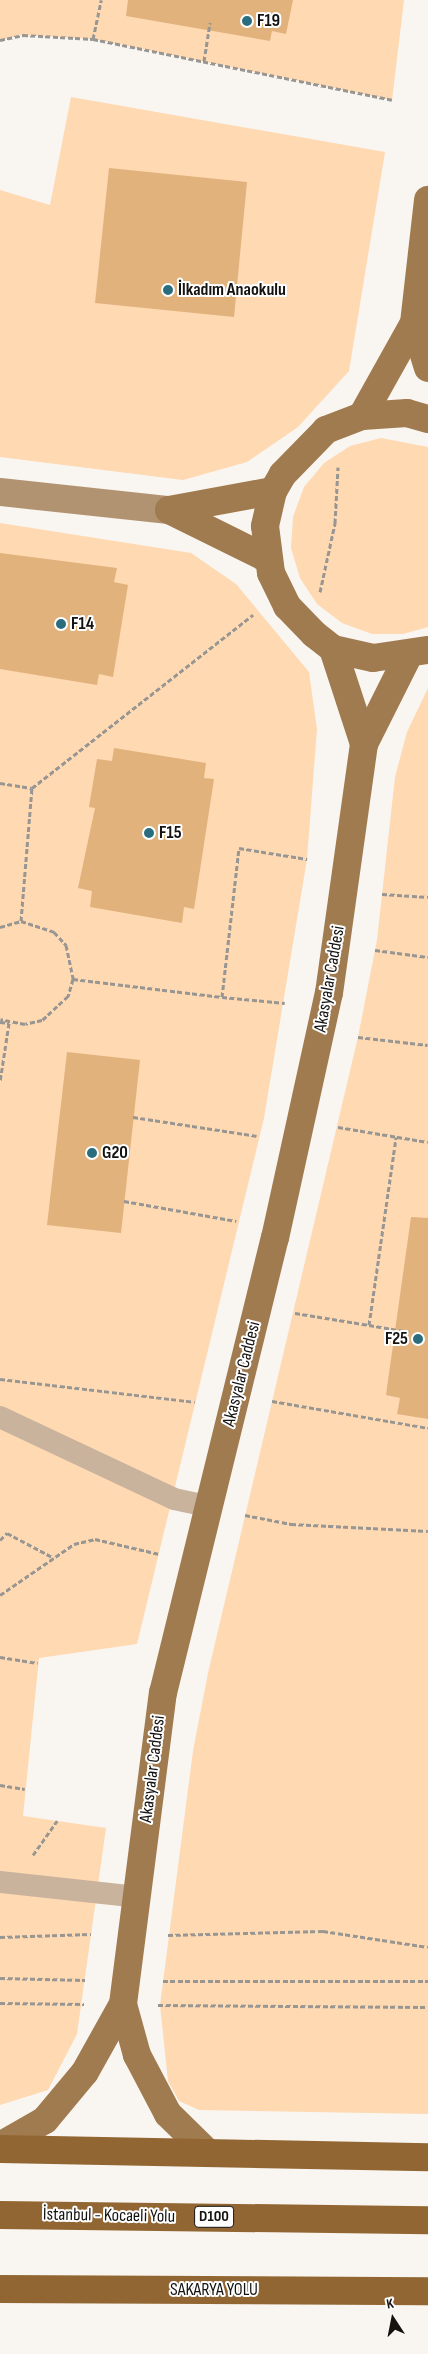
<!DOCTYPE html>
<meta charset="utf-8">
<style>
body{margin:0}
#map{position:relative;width:428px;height:2354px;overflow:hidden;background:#f9f5f0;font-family:"Sofia Sans Condensed",sans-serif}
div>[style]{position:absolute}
.green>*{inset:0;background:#fed9b2}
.building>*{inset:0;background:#e2b27d}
.path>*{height:3px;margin-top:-1.5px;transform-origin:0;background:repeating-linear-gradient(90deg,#989692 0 5px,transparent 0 7.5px)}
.lane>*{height:22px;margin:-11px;padding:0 11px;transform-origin:11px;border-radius:11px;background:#c9b39d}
.secondary>*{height:28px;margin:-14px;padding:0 14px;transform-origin:14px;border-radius:14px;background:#b29371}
.primary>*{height:28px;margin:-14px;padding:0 14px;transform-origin:14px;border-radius:14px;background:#a17b50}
.highway>*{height:28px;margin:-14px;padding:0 14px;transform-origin:14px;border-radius:14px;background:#926632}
.dots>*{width:14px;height:14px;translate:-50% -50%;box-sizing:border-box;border:2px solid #fff;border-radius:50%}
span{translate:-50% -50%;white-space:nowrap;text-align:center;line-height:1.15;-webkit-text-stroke:4px #fff;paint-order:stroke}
.shield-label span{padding:1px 4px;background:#fff;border:1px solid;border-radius:4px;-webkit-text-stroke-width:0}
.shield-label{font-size:16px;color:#141311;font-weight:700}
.poi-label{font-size:18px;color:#141311;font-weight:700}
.left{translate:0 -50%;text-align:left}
.right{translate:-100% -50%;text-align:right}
.street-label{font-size:18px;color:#141311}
.north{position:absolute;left:368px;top:2294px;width:50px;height:50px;-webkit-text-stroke:4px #fff;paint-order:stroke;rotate:349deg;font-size:14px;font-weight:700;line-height:20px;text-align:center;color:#141311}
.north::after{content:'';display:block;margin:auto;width:18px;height:22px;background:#141311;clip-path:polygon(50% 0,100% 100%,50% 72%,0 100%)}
</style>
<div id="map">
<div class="green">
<div style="clip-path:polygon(0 0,404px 0,392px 100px,93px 39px,23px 35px,0 40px)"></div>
<div style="clip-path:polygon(71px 97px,385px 152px,349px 371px,298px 427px,247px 462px,183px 480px,0 457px,0 190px,50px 205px)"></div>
<div style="clip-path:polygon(381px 438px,428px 447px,428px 627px,403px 634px,372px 634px,342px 623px,317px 604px,300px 578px,291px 548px,293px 517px,304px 487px,324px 463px,350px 446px)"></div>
<div style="clip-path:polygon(0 523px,191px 553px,236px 584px,309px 672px,317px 729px,307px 859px,264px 1118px,137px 1644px,39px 1658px,23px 1816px,106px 1828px,77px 2034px,48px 2090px,0 2105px)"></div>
<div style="clip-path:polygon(428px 688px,428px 2114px,199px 2110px,179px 2101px,168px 2081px,160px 2005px,193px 1751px,208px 1673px,358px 1037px,377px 940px,395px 777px,407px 732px)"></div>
</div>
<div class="building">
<div style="clip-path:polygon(128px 0,293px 0,286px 34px,272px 31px,270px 41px,126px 16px)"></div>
<div style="clip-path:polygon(109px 168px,247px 182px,234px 317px,95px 303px)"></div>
<div style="clip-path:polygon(0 553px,117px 568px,114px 582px,128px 585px,113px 677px,99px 674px,97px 685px,0 669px)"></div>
<div style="clip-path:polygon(114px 748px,206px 763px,204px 778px,214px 779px,194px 909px,184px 907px,182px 923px,90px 907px,92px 891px,78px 888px,95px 808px,89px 807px,97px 759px,112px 761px)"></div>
<div style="clip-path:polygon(67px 1052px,140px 1060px,121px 1233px,47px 1225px)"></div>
<div style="clip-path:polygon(411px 1217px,428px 1218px,428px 1419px,397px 1414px,400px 1398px,386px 1395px)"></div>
</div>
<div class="path">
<div style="left:93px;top:39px;width:40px;rotate:-78deg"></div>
<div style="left:0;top:40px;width:24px;rotate:-12deg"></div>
<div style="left:23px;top:35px;width:70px;rotate:3.3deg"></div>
<div style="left:93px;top:39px;width:305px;rotate:11.5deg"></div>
<div style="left:204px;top:61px;width:39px;rotate:-81deg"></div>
<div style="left:320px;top:592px;width:71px;rotate:-77.7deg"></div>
<div style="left:335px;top:523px;width:56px;rotate:-86.9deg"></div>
<div style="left:0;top:783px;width:32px;rotate:9deg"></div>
<div style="left:382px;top:894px;width:46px;rotate:3.7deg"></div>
<div style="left:21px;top:921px;width:133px;rotate:-85.3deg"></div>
<div style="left:32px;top:788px;width:281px;rotate:-38.1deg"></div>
<div style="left:0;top:927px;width:22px;rotate:-16deg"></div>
<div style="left:21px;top:921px;width:35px;rotate:18deg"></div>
<div style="left:54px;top:932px;width:18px;rotate:47deg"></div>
<div style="left:66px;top:945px;width:35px;rotate:78deg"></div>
<div style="left:73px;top:979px;width:18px;rotate:106deg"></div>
<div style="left:68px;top:996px;width:35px;rotate:137deg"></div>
<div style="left:42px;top:1020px;width:17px;rotate:167deg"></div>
<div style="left:25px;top:1024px;width:25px;rotate:-169deg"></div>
<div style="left:375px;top:950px;width:53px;rotate:7.5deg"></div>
<div style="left:73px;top:979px;width:150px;rotate:6.9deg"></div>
<div style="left:222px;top:997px;width:150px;rotate:-83.5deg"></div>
<div style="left:239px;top:848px;width:69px;rotate:9.2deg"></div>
<div style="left:222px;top:997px;width:63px;rotate:5.4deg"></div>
<div style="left:0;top:1022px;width:9px;rotate:6deg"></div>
<div style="left:9px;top:1023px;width:60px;rotate:98.7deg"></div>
<div style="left:358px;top:1037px;width:70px;rotate:6.5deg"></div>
<div style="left:133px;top:1117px;width:125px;rotate:8.7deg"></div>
<div style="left:338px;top:1127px;width:91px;rotate:9.5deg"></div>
<div style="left:124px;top:1201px;width:114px;rotate:10.1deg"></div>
<div style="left:295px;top:1313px;width:75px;rotate:9.2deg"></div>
<div style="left:369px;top:1325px;width:190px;rotate:-81.8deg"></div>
<div style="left:369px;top:1325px;width:41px;rotate:9.9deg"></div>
<div style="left:0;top:1379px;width:196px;rotate:6.7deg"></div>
<div style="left:272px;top:1401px;width:158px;rotate:9.8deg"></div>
<div style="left:245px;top:1515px;width:47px;rotate:11.1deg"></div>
<div style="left:291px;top:1524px;width:137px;rotate:2.9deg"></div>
<div style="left:0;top:1540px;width:10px;rotate:-45deg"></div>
<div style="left:7px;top:1533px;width:53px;rotate:28deg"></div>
<div style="left:0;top:1595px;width:90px;rotate:-34.6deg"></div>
<div style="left:74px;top:1544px;width:22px;rotate:-13deg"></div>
<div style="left:95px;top:1539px;width:66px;rotate:13.2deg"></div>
<div style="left:0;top:1657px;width:38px;rotate:9deg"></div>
<div style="left:0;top:1785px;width:25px;rotate:9deg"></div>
<div style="left:33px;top:1855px;width:42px;rotate:-54.8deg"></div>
<div style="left:168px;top:1935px;width:155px;rotate:-1.5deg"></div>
<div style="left:323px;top:1931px;width:106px;rotate:8.7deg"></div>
<div style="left:0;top:1937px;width:91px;rotate:-1.9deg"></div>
<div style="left:0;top:1978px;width:85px;rotate:1.3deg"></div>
<div style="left:163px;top:1981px;width:265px"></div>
<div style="left:0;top:2003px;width:84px;rotate:0.7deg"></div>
<div style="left:158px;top:2005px;width:270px;rotate:0.4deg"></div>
</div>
<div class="lane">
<div style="left:0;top:1417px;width:192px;rotate:25.2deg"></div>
<div style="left:174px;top:1499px;width:35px;rotate:12deg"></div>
<div style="left:0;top:1882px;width:138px;rotate:6.2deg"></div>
</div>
<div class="secondary">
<div style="left:0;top:492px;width:170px;rotate:6.1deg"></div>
</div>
<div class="primary">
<div style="left:414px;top:323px;width:47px;rotate:72.7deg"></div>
<div style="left:362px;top:416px;width:107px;rotate:-60.8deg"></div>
<div style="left:414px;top:323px;width:124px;rotate:-83.5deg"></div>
<div style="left:428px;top:419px;width:22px;rotate:-164deg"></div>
<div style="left:407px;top:413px;width:45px;rotate:176.2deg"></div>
<div style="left:362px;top:416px;width:39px;rotate:159deg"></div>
<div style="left:326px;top:430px;width:62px;rotate:134.3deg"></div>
<div style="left:283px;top:474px;width:20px;rotate:120deg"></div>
<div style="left:273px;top:491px;width:36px;rotate:103deg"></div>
<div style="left:265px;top:526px;width:47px;rotate:82.7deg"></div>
<div style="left:271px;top:573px;width:37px;rotate:64deg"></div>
<div style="left:287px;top:606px;width:39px;rotate:46deg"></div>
<div style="left:314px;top:634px;width:24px;rotate:38deg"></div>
<div style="left:333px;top:649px;width:41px;rotate:12.7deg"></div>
<div style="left:373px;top:658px;width:56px;rotate:-8.3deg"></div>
<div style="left:169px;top:510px;width:108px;rotate:26.3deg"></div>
<div style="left:169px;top:510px;width:106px;rotate:-10.4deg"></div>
<div style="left:333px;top:649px;width:100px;rotate:71.9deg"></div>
<div style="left:0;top:2146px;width:52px;rotate:-30deg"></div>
<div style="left:45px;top:2120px;width:62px;rotate:-50.2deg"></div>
<div style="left:85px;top:2072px;width:78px;rotate:-60.8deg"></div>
<div style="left:208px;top:2153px;width:56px;rotate:-135.7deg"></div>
<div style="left:168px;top:2114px;width:67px;rotate:-117.7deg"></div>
<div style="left:137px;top:2055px;width:53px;rotate:-105.4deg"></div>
<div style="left:123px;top:2004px;width:314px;rotate:-82.7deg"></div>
<div style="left:163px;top:1693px;width:469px;rotate:-76.2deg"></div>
<div style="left:275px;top:1238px;width:251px;rotate:-77.6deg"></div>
<div style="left:329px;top:993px;width:251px;rotate:-82deg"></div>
<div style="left:364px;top:744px;width:98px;rotate:-63.4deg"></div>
</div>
<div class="highway">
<div style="left:0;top:2149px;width:428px;rotate:1.1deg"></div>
<div style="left:0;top:2215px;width:428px;rotate:0.7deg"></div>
<div style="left:0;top:2289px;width:428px;rotate:0.3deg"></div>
</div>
<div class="dots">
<div style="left:247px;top:21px;background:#2a6d7f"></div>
<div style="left:168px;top:290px;background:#2a6d7f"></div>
<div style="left:61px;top:624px;background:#2a6d7f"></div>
<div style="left:149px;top:833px;background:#2a6d7f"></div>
<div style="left:92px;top:1153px;background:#2a6d7f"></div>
<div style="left:418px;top:1339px;background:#2a6d7f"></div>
</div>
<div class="shield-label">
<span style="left:214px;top:2217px">D100</span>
</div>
<div class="poi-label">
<span class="left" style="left:257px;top:21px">F19</span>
<span class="left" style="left:178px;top:290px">İlkadım Anaokulu</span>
<span class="left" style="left:71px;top:624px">F14</span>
<span class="left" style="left:159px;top:833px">F15</span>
<span class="left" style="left:102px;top:1153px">G20</span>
<span class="right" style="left:408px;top:1339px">F25</span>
</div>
<div class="street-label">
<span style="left:330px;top:979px;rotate:-80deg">Akasyalar Caddesi</span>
<span style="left:242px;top:1374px;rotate:-76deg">Akasyalar Caddesi</span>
<span style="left:153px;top:1769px;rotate:-83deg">Akasyalar Caddesi</span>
<span style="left:109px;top:2216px;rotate:1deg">İstanbul - Kocaeli Yolu</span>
<span style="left:214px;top:2290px">SAKARYA YOLU</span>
</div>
<div class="north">K</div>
</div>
